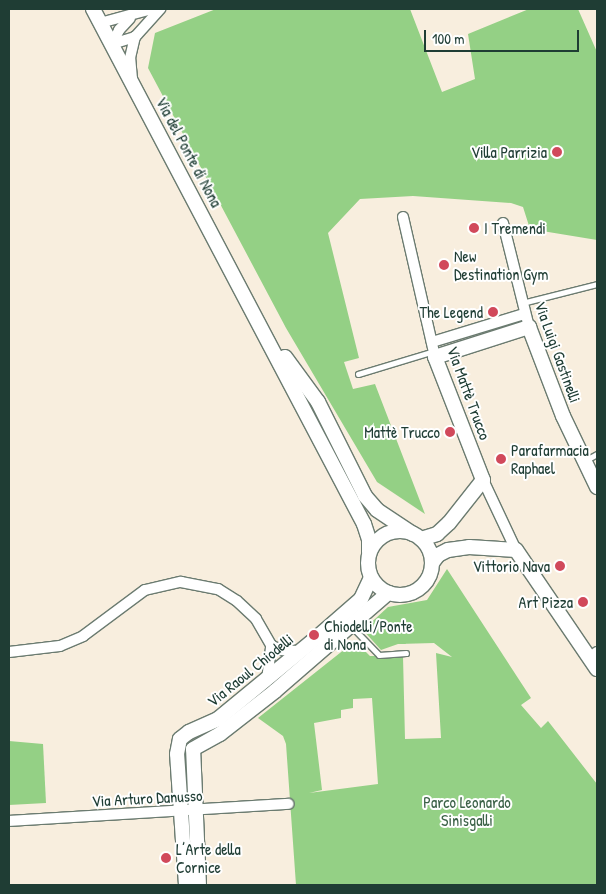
<!DOCTYPE html>
<meta charset="utf-8">
<style>
body{margin:0}
#map{position:relative;width:606px;height:894px;overflow:hidden;background:#f8eede;font-family:"Patrick Hand",sans-serif}
div>[style]{position:absolute}
.green>*{inset:0;background:#94d085}
.roads{filter:drop-shadow(1px 0 #6b7b70) drop-shadow(-1px 0 #6b7b70) drop-shadow(0 1px #6b7b70) drop-shadow(0 -1px #6b7b70)}
.lane>*{height:5px;margin:-2.5px;padding:0 2.5px;transform-origin:2.5px;border-radius:2.5px;background:#fff}
.street>*{height:10px;margin:-5px;padding:0 5px;transform-origin:5px;border-radius:5px;background:#fff}
.secondary>*{height:14px;margin:-7px;padding:0 7px;transform-origin:7px;border-radius:7px;background:#fff}
.secondary>.ring{margin:-7px;padding:0;box-sizing:content-box;background:none;border:14px solid #fff;border-radius:50%}
.dots>*{width:14px;height:14px;translate:-50% -50%;box-sizing:border-box;border:2px solid #fff;border-radius:50%}
span{translate:-50% -50%;white-space:nowrap;text-align:center;line-height:1.15;-webkit-text-stroke:4px #fff;paint-order:stroke}
.street-label{font-size:16px;color:#1f3d34}
.poi-label{font-size:16px;color:#1f3d34}
.right{translate:-100% -50%;text-align:right}
.left{translate:0 -50%;text-align:left}
.park-label{font-size:16px;color:#3c6248}
.frame{position:absolute;inset:0;border:10px solid #1f3d34;pointer-events:none}
.scale{position:absolute;left:424px;top:30px;width:155px;height:22px;box-sizing:border-box;border:2px solid #1f3d34;border-top:0;padding-left:6px;font-size:15px;line-height:18px;white-space:nowrap;color:#1f3d34;-webkit-text-stroke:4px #fff;paint-order:stroke}
</style>
<div id="map">
<div class="green">
<div style="clip-path:polygon(216px 9px,410px 9px,442px 92px,475px 79px,468px 34px,529px 9px,578px 9px,597px 52px,597px 240px,530px 229px,523px 207px,511px 203px,413px 196px,360px 199px,328px 233px,359px 358px,344px 362px,353px 389px,375px 384px,425px 514px,377px 482px,286px 328px,148px 68px,155px 33px)"></div>
<div style="clip-path:polygon(evenodd,447px 569px,531px 698px,521px 705px,541px 728px,548px 721px,597px 784px,597px 885px,296px 885px,286px 744px,283px 736px,258px 718px,355px 641px,370px 656px,403px 656px,405px 739px,441px 738px,436px 653px,452px 657px,434px 643px,398px 644px,381px 650px,363px 630px,388px 607px,427px 600px,447px 569px,372px 698px,378px 784px,309px 793px,322px 790px,314px 723px,341px 718px,341px 710px,353px 708px,353px 699px,372px 698px)"></div>
<div style="clip-path:polygon(9px 741px,43px 744px,46px 803px,9px 805px)"></div>
</div>
<div class="roads">
<div class="lane">
<div style="left:522px;top:303px;width:77px;rotate:-14.2deg"></div>
<div style="left:358px;top:374px;width:79px;rotate:-16.8deg"></div>
<div style="left:586px;top:460px;width:13px;rotate:-29deg"></div>
<div style="left:351px;top:626px;width:40px;rotate:46deg"></div>
<div style="left:379px;top:655px;width:27px;rotate:-4deg"></div>
</div>
<div class="street">
<div style="left:100px;top:23px;width:54px;rotate:-15.1deg"></div>
<div style="left:112px;top:44px;width:16px;rotate:-63deg"></div>
<div style="left:119px;top:30px;width:16px;rotate:-47deg"></div>
<div style="left:112px;top:44px;width:24px;rotate:-17deg"></div>
<div style="left:132px;top:79px;width:21px;rotate:-95deg"></div>
<div style="left:130px;top:58px;width:22px;rotate:-77deg"></div>
<div style="left:135px;top:37px;width:38px;rotate:-48deg"></div>
<div style="left:403px;top:217px;width:144px;rotate:77.1deg"></div>
<div style="left:503px;top:223px;width:107px;rotate:76deg"></div>
<div style="left:432px;top:342px;width:96px;rotate:-16.9deg"></div>
<div style="left:483px;top:480px;width:77px;rotate:64.8deg"></div>
<div style="left:9px;top:652px;width:51px;rotate:-6.7deg"></div>
<div style="left:60px;top:646px;width:25px;rotate:-23deg"></div>
<div style="left:83px;top:636px;width:77px;rotate:-36.6deg"></div>
<div style="left:145px;top:590px;width:37px;rotate:-13deg"></div>
<div style="left:181px;top:582px;width:38px;rotate:11deg"></div>
<div style="left:218px;top:589px;width:22px;rotate:32deg"></div>
<div style="left:237px;top:601px;width:26px;rotate:43deg"></div>
<div style="left:256px;top:619px;width:30px;rotate:60deg"></div>
<div style="left:271px;top:645px;width:10px;rotate:29deg"></div>
<div style="left:280px;top:650px;width:22px;rotate:3deg"></div>
<div style="left:589px;top:658px;width:10px;rotate:-37deg"></div>
<div style="left:267px;top:680px;width:35px;rotate:-83deg"></div>
<div style="left:9px;top:821px;width:280px;rotate:-3.5deg"></div>
</div>
<div class="secondary">
<div style="left:93px;top:9px;width:582px;rotate:62.25deg"></div>
<div style="left:364px;top:524px;width:16px;rotate:72deg"></div>
<div style="left:369px;top:539px;width:13px;rotate:90deg"></div>
<div style="left:285px;top:357px;width:56px;rotate:53.7deg"></div>
<div style="left:318px;top:402px;width:105px;rotate:63.4deg"></div>
<div style="left:365px;top:496px;width:18px;rotate:49deg"></div>
<div style="left:377px;top:510px;width:43px;rotate:33.7deg"></div>
<div class="ring" style="left:368px;top:531px;width:50px;height:50px"></div>
<div style="left:421px;top:539px;width:17px;rotate:-17deg"></div>
<div style="left:437px;top:534px;width:16px;rotate:-43deg"></div>
<div style="left:449px;top:523px;width:55px;rotate:-51.7deg"></div>
<div style="left:483px;top:480px;width:132px;rotate:-111.3deg"></div>
<div style="left:435px;top:357px;width:99px;rotate:-17.7deg"></div>
<div style="left:529px;top:327px;width:95px;rotate:69.1deg"></div>
<div style="left:563px;top:416px;width:79px;rotate:64.4deg"></div>
<div style="left:432px;top:563px;width:10px;rotate:-53deg"></div>
<div style="left:438px;top:555px;width:11px;rotate:-27deg"></div>
<div style="left:448px;top:550px;width:21px;rotate:-8deg"></div>
<div style="left:469px;top:547px;width:47px;rotate:3.7deg"></div>
<div style="left:516px;top:550px;width:144px;rotate:55.8deg"></div>
<div style="left:186px;top:885px;width:131px;rotate:-93.9deg"></div>
<div style="left:177px;top:754px;width:15px;rotate:-79deg"></div>
<div style="left:180px;top:739px;width:11px;rotate:-38deg"></div>
<div style="left:189px;top:732px;width:32px;rotate:-24deg"></div>
<div style="left:218px;top:719px;width:124px;rotate:-39.5deg"></div>
<div style="left:314px;top:640px;width:62px;rotate:-41.1deg"></div>
<div style="left:361px;top:599px;width:23px;rotate:-65deg"></div>
<div style="left:199px;top:885px;width:136px;rotate:-92.5deg"></div>
<div style="left:193px;top:749px;width:31px;rotate:-29deg"></div>
<div style="left:220px;top:734px;width:70px;rotate:-38deg"></div>
<div style="left:275px;top:691px;width:150px;rotate:-40.9deg"></div>
</div>
</div>
<div class="dots">
<div style="left:557px;top:152px;background:#d1495b"></div>
<div style="left:474px;top:228px;background:#d1495b"></div>
<div style="left:444px;top:265px;background:#d1495b"></div>
<div style="left:493px;top:312px;background:#d1495b"></div>
<div style="left:450px;top:432px;background:#d1495b"></div>
<div style="left:501px;top:459px;background:#d1495b"></div>
<div style="left:560px;top:566px;background:#d1495b"></div>
<div style="left:583px;top:602px;background:#d1495b"></div>
<div style="left:314px;top:635px;background:#d1495b"></div>
<div style="left:166px;top:858px;background:#d1495b"></div>
</div>
<div class="street-label">
<span style="left:189px;top:152px;rotate:62deg">Via del Ponte di Nona</span>
<span style="left:558px;top:352px;rotate:70deg">Via Luigi Gastinelli</span>
<span style="left:469px;top:393px;rotate:70deg">Via Mattè Trucco</span>
<span style="left:250px;top:670px;rotate:-39deg">Via Raoul Chiodelli</span>
<span style="left:147px;top:798px;rotate:-3deg">Via Arturo Danusso</span>
</div>
<div class="poi-label">
<span class="right" style="left:547px;top:152px">Villa Parrizia</span>
<span class="left" style="left:484px;top:228px">I Tremendi</span>
<span class="left" style="left:454px;top:265px">New<br>Destination Gym</span>
<span class="right" style="left:483px;top:312px">The Legend</span>
<span class="right" style="left:440px;top:432px">Mattè Trucco</span>
<span class="left" style="left:511px;top:459px">Parafarmacia<br>Raphael</span>
<span class="right" style="left:550px;top:566px">Vittorio Nava</span>
<span class="right" style="left:573px;top:602px">Art Pizza</span>
<span class="left" style="left:324px;top:635px">Chiodelli/Ponte<br>di Nona</span>
<span class="left" style="left:176px;top:858px">L’Arte della<br>Cornice</span>
</div>
<div class="park-label">
<span style="left:467px;top:811px">Parco Leonardo<br>Sinisgalli</span>
</div>
<div class="frame"></div>
<div class="scale">100 m</div>
</div>
